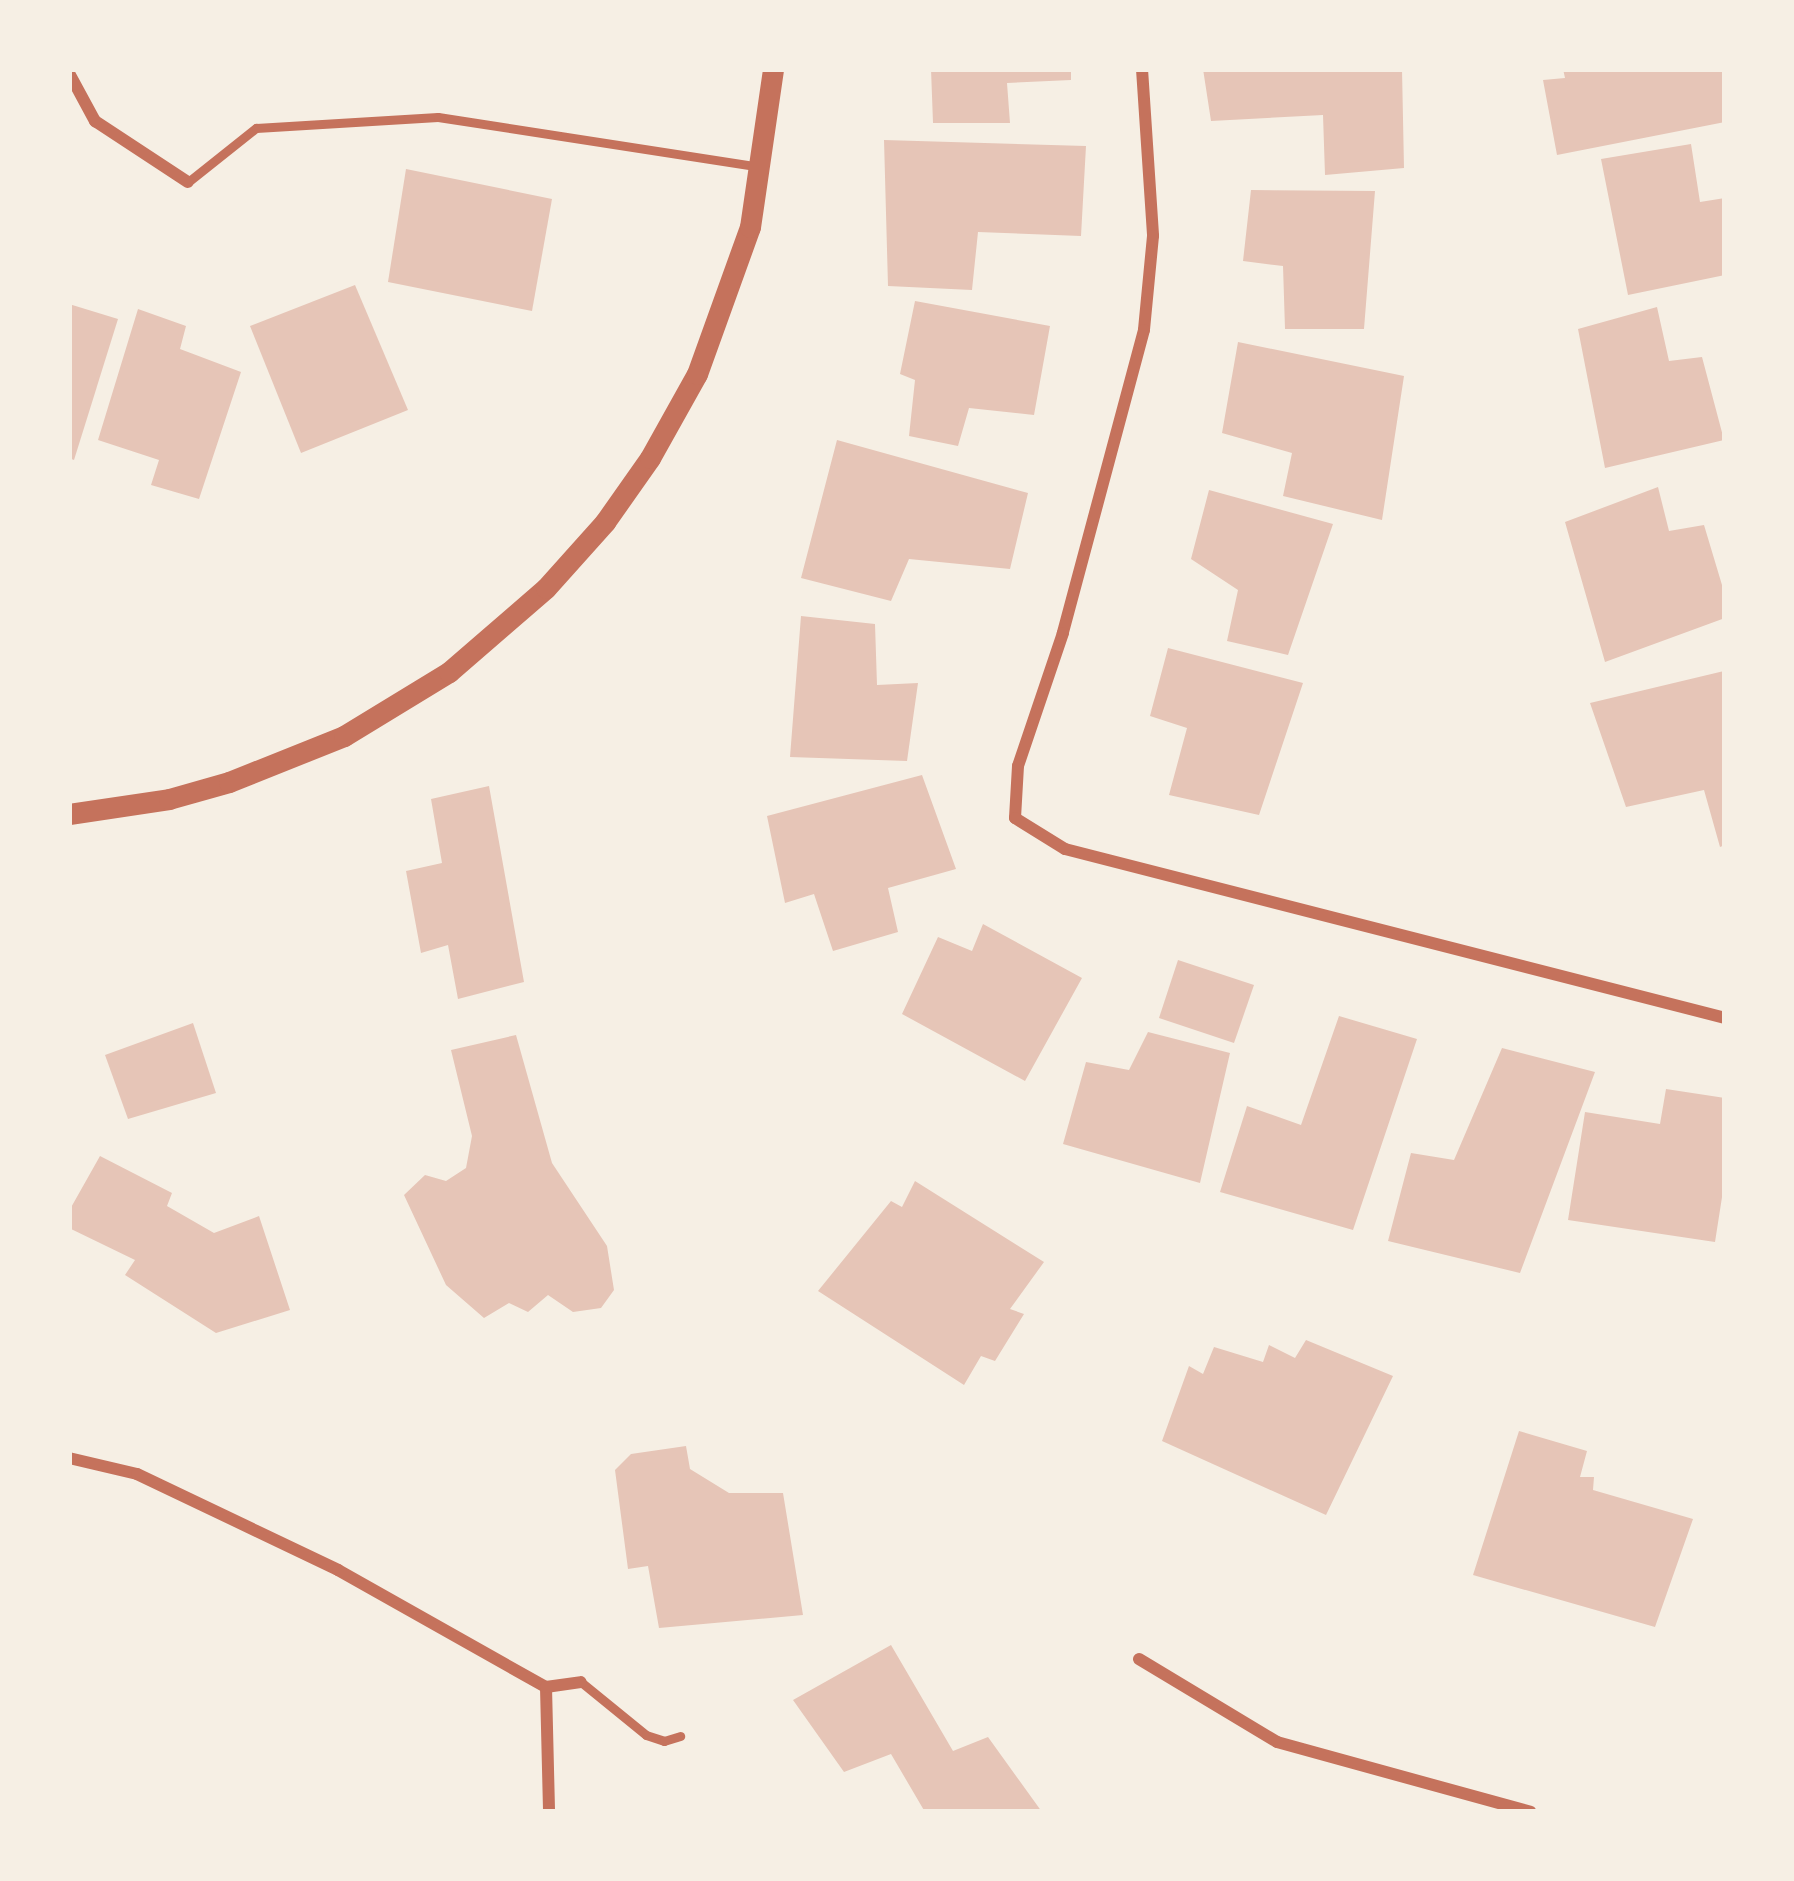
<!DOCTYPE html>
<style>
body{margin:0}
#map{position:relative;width:1794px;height:1881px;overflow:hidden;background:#f6efe4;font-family:Signika,sans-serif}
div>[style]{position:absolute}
.building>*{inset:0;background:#e6c5b7}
.service>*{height:9px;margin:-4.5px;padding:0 4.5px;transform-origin:4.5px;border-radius:4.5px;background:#c5725c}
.minor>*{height:12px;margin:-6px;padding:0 6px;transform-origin:6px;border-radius:6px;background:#c5725c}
.tertiary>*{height:21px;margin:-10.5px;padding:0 10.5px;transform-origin:10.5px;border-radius:10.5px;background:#c5725c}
span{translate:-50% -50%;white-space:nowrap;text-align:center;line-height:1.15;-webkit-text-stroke:12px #f6efe4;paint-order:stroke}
.frame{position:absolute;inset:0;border:72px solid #f6efe4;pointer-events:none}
</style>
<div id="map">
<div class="building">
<div style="clip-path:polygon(931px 69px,1071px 69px,1071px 80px,1007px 83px,1010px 123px,933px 123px)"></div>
<div style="clip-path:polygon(1203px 69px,1402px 69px,1404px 168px,1325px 175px,1323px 115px,1211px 121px)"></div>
<div style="clip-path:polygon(1563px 69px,1725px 69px,1725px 122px,1557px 155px,1543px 80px,1565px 78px)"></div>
<div style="clip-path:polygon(884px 140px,1086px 146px,1081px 236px,978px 232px,972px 290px,888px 286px)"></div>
<div style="clip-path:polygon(1691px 144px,1700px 202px,1725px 198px,1725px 275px,1628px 295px,1601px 159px)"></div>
<div style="clip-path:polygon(406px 169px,552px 199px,532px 311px,388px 282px)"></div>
<div style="clip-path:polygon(1251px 190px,1375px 191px,1364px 329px,1285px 329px,1283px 266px,1243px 261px)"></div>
<div style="clip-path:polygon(355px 285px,408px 410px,301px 453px,250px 326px)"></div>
<div style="clip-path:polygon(915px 301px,1050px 326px,1034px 415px,969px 408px,958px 446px,909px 436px,915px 380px,900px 374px)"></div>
<div style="clip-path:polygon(69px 304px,118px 319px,74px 460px,69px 458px)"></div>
<div style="clip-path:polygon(1657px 307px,1669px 361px,1702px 357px,1724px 440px,1605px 468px,1578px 329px)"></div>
<div style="clip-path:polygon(138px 309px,186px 326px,180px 349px,241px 372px,199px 499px,151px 485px,159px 460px,98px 440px)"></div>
<div style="clip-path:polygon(1238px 342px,1404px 376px,1382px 520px,1283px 496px,1292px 453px,1222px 433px)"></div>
<div style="clip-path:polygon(837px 440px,1028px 493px,1010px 569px,909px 559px,891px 601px,801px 578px)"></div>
<div style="clip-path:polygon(1658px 487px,1669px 531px,1704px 525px,1725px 595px,1725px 618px,1605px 662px,1565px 522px)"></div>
<div style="clip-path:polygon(1209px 490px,1333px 524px,1288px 655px,1227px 641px,1238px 590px,1191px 559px)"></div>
<div style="clip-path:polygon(801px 616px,875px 624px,877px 685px,918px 683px,907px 761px,790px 757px)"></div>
<div style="clip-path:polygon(1168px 648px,1303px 683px,1259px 815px,1169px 795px,1187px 728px,1150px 716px)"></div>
<div style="clip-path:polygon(1724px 671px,1725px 845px,1720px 847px,1704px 790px,1626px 807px,1590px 703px)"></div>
<div style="clip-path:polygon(922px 775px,956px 869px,888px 888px,898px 932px,833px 951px,814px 894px,785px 903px,767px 816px)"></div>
<div style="clip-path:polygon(489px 786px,524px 982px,458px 999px,448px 945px,421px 953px,406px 871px,442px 863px,431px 799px)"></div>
<div style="clip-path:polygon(983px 924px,1082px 978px,1025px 1081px,902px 1014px,938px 937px,972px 951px)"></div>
<div style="clip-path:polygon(1178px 960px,1254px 985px,1234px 1043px,1159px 1018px)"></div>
<div style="clip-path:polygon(1339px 1016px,1417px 1039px,1353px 1230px,1220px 1192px,1247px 1106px,1301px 1125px)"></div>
<div style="clip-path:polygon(193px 1023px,216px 1093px,128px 1119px,105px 1055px)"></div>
<div style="clip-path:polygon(1148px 1032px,1230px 1053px,1200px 1183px,1063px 1144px,1086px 1062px,1129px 1070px)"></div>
<div style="clip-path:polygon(516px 1035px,552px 1163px,607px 1246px,614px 1290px,601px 1308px,573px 1312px,548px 1295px,528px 1312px,509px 1303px,484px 1318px,446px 1285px,404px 1195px,425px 1175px,446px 1181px,466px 1168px,472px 1136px,451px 1050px)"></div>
<div style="clip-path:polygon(1502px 1048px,1595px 1072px,1520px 1273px,1388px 1241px,1411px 1153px,1454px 1160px)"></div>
<div style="clip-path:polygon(1666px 1089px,1725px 1098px,1725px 1178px,1715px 1242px,1568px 1220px,1585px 1112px,1660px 1124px)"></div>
<div style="clip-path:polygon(100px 1156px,172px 1193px,167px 1206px,214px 1233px,259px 1216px,290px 1310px,216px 1333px,125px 1275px,135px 1260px,69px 1228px,69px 1211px)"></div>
<div style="clip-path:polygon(915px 1181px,1044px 1262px,1010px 1309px,1024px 1314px,995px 1361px,981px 1356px,964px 1385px,818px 1291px,891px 1201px,902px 1207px)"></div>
<div style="clip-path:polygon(1306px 1340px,1393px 1376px,1326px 1515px,1162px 1441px,1189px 1366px,1203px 1374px,1214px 1347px,1263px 1362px,1269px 1345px,1295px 1358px)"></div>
<div style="clip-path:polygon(1519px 1431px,1587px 1451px,1580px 1477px,1594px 1477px,1593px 1490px,1693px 1519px,1655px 1627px,1473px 1575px)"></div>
<div style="clip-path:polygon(686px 1446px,690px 1469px,729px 1493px,783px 1493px,803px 1615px,659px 1628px,648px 1566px,628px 1569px,615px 1470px,631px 1454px)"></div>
<div style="clip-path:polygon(891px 1645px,953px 1751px,988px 1737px,1042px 1812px,925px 1812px,891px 1754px,844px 1772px,793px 1700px)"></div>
</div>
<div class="service">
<div style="left:188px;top:182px;width:87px;rotate:-38.5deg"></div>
<div style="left:256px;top:128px;width:182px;rotate:-3.5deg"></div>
<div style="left:438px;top:117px;width:326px;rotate:8.8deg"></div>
<div style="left:581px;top:1682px;width:84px;rotate:39.2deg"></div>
<div style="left:646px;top:1735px;width:19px;rotate:18deg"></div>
<div style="left:664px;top:1741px;width:17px;rotate:-17deg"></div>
</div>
<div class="minor">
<div style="left:1142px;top:69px;width:167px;rotate:86.2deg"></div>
<div style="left:1153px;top:236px;width:94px;rotate:95.5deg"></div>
<div style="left:1144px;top:330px;width:314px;rotate:105deg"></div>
<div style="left:1063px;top:633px;width:140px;rotate:108.7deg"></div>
<div style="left:1018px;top:766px;width:52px;rotate:93.3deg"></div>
<div style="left:1015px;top:818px;width:59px;rotate:31.8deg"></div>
<div style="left:1065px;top:849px;width:681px;rotate:14.36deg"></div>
<div style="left:69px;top:73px;width:55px;rotate:61.6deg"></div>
<div style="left:95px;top:121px;width:111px;rotate:33.3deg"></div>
<div style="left:69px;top:1458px;width:70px;rotate:13.2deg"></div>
<div style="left:137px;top:1474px;width:223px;rotate:25.5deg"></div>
<div style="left:338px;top:1570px;width:239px;rotate:29.4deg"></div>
<div style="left:546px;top:1687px;width:125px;rotate:88.6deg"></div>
<div style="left:1139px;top:1659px;width:161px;rotate:31deg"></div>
<div style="left:1277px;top:1742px;width:263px;rotate:15.4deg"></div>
<div style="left:546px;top:1687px;width:35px;rotate:-8deg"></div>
</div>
<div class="tertiary">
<div style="left:69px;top:814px;width:101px;rotate:-8.5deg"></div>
<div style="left:169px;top:799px;width:62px;rotate:-15.8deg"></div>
<div style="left:229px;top:782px;width:124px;rotate:-21.8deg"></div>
<div style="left:344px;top:736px;width:123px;rotate:-31.4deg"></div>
<div style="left:449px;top:672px;width:128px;rotate:-40.9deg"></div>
<div style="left:546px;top:588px;width:89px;rotate:-48.2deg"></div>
<div style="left:605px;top:522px;width:78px;rotate:-54.9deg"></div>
<div style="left:650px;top:458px;width:96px;rotate:-60.8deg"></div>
<div style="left:697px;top:374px;width:156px;rotate:-70.2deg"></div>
<div style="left:750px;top:227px;width:160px;rotate:-81.7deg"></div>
</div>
<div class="frame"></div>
</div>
